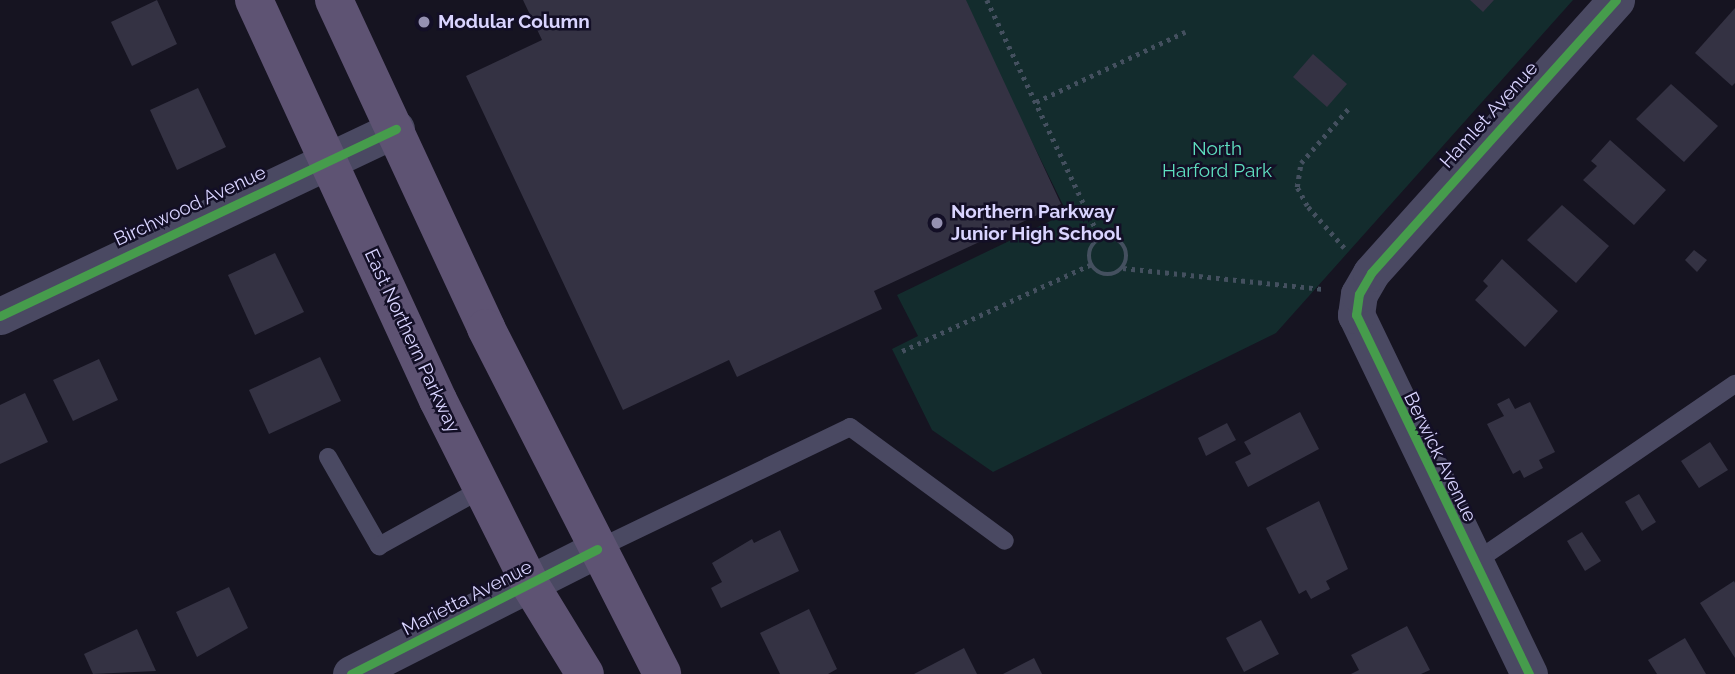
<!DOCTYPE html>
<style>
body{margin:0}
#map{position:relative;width:1735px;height:674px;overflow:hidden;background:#161421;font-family:Raleway,sans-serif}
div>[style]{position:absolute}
.green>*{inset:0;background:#132c2d}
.building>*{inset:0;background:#343243}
.path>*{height:4.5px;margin-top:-2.25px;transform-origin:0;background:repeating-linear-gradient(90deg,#44505f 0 3.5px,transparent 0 8.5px)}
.path>.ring{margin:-2.25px;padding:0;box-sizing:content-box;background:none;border:4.5px solid #44505f;border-radius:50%}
.service>*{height:18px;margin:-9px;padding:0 9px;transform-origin:9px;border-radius:9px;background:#4a4962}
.minor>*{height:37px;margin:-18.5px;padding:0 18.5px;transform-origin:18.5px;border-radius:18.5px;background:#4a4962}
.primary>*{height:38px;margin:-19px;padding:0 19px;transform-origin:19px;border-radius:19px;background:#5e5373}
.cycleway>*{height:9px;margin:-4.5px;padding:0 4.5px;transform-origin:4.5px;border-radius:4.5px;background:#469c4c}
.dots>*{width:19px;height:19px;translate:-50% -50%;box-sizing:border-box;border:4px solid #130f26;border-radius:50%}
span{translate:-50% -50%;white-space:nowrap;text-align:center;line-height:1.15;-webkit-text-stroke:5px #130f26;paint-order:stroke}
.poi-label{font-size:19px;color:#d9d4ff;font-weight:700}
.left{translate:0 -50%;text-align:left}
.street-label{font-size:19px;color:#d9d4ff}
.park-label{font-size:19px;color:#5fe0c0}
</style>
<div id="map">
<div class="green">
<div style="clip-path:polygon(962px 0,1573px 0,1276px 333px,993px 472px,932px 430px,892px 349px,918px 336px,897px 295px,1067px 213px)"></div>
</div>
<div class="building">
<div style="clip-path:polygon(157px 0,177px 44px,132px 66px,111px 22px)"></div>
<div style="clip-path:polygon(523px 0,966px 0,1061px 204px,874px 291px,882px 309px,737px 377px,729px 360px,623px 410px,466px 76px,542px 40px)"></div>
<div style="clip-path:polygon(1470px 0,1494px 0,1483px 12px)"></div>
<div style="clip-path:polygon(1735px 8px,1735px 83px,1732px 86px,1695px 53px)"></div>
<div style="clip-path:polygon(1313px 54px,1347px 84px,1327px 107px,1293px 77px)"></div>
<div style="clip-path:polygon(1671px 84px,1718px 126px,1684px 162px,1636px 119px)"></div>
<div style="clip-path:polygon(198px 88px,226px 147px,177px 170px,150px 110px)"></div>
<div style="clip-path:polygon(1610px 140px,1666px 190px,1634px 225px,1583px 180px,1597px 166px,1591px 161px)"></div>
<div style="clip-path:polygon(1562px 205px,1609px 246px,1576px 283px,1527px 240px)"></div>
<div style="clip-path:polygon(1694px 250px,1707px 260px,1697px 272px,1685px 260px)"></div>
<div style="clip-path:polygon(275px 253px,304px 312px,255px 335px,228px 275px)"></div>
<div style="clip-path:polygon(1502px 259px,1558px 311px,1525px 347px,1475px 300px,1488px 286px,1483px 281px)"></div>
<div style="clip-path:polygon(320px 357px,341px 401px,269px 434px,249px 390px)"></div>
<div style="clip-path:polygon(99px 359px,118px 400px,73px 421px,53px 380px)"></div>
<div style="clip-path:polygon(25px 393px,48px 442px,0 464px,0 405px)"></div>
<div style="clip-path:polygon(1509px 398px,1515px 409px,1530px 402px,1555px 452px,1539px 460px,1543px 468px,1524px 478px,1520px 470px,1513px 474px,1487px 424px,1504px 416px,1497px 404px)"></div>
<div style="clip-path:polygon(1300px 412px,1319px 449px,1248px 487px,1235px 462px,1251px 454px,1244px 442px)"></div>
<div style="clip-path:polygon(1227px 423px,1236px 440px,1206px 456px,1198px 438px)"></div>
<div style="clip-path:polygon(1710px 442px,1728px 470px,1699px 488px,1681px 461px)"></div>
<div style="clip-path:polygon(1639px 494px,1656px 522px,1642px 531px,1625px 502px)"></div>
<div style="clip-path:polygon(1319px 501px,1348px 569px,1326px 581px,1330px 589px,1311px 599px,1306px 590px,1299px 594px,1266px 528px)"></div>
<div style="clip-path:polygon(780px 530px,799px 571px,721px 608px,711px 588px,722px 582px,712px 563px,752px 539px,754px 543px)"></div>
<div style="clip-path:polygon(1582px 532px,1601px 561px,1585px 571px,1567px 541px)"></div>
<div style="clip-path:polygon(1734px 581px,1735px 583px,1735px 658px,1700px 603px)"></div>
<div style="clip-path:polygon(229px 587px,248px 628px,197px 657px,176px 612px)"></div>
<div style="clip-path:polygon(809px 609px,837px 669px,828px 674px,780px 674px,760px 633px)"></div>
<div style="clip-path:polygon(1261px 620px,1279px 654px,1244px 672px,1226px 638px)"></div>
<div style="clip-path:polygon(1407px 626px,1430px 670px,1421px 674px,1351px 674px,1359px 670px,1351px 655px)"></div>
<div style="clip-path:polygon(137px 629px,156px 671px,93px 674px,84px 654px)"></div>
<div style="clip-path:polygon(1685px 638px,1706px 674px,1657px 674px,1648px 660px)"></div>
<div style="clip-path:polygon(964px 648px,977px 674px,914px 674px)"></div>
<div style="clip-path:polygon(1034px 658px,1042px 674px,1003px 674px)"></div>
</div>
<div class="path">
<div style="left:987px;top:0;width:263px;rotate:64.6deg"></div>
<div style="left:1036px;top:102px;width:165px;rotate:-25.2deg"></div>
<div class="ring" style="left:1089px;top:237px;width:33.5px;height:33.5px"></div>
<div style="left:1344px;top:248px;width:56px;rotate:-131.4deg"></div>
<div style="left:1307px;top:206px;width:21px;rotate:-118deg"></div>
<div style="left:1297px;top:187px;width:24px;rotate:-81deg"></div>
<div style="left:1301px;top:163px;width:73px;rotate:-48.9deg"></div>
<div style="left:1123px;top:268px;width:202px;rotate:6deg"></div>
<div style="left:902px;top:351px;width:207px;rotate:-24.6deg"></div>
</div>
<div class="service">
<div style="left:328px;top:457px;width:103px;rotate:60.2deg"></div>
<div style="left:379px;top:546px;width:118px;rotate:-29deg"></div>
<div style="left:597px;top:549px;width:281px;rotate:-25.7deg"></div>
<div style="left:850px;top:427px;width:192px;rotate:36.3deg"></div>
<div style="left:1472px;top:564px;width:319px;rotate:-34.4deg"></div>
</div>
<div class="minor">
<div style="left:0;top:316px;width:438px;rotate:-25.3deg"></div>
<div style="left:351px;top:674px;width:276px;rotate:-26.9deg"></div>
<div style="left:1529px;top:674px;width:399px;rotate:-115.7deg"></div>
<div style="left:1356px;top:315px;width:21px;rotate:-82deg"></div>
<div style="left:1359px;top:294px;width:24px;rotate:-60deg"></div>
<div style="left:1371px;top:273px;width:367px;rotate:-48.1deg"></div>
</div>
<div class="primary">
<div style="left:254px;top:0;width:440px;rotate:65.3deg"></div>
<div style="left:438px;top:400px;width:208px;rotate:63.4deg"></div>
<div style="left:531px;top:586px;width:103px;rotate:58.5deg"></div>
<div style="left:334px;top:0;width:362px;rotate:65.1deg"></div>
<div style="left:486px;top:328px;width:388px;rotate:63deg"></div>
</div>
<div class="cycleway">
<div style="left:0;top:316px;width:438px;rotate:-25.3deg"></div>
<div style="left:351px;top:674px;width:276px;rotate:-26.9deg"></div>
<div style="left:1529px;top:674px;width:399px;rotate:-115.7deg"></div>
<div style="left:1356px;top:315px;width:21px;rotate:-82deg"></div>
<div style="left:1359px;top:294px;width:24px;rotate:-60deg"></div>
<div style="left:1371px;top:273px;width:367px;rotate:-48.1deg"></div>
</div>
<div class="dots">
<div style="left:424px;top:22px;background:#9591b1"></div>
<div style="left:937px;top:223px;background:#9591b1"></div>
</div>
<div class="poi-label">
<span class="left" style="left:438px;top:22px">Modular Column</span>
<span class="left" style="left:951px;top:223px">Northern Parkway<br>Junior High School</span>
</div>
<div class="street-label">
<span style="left:1489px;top:115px;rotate:-48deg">Hamlet Avenue</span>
<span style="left:190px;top:206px;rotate:-25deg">Birchwood Avenue</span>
<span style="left:412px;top:341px;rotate:65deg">East Northern Parkway</span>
<span style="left:1440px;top:457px;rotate:64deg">Berwick Avenue</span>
<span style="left:467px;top:598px;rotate:-27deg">Marietta Avenue</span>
</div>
<div class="park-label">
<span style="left:1217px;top:160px">North<br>Harford Park</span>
</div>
</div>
